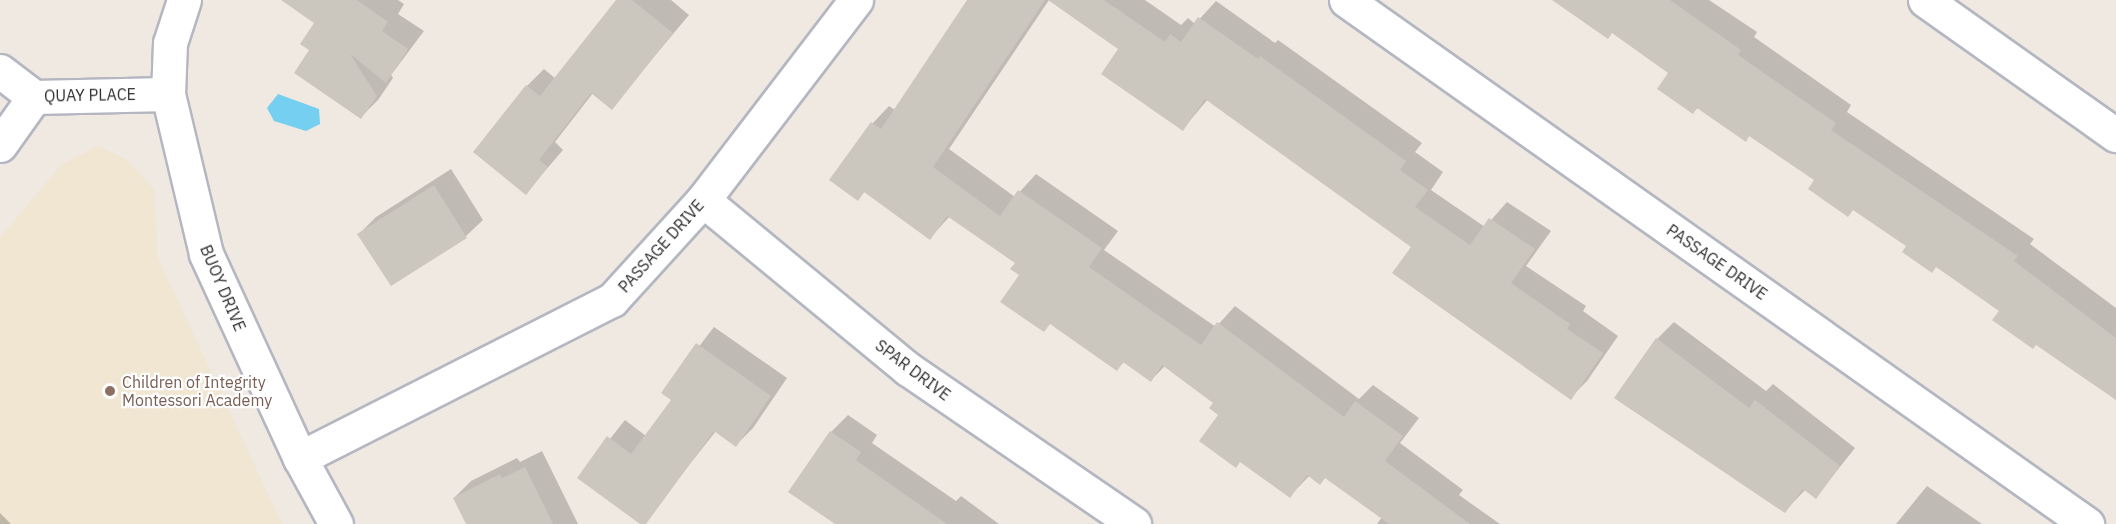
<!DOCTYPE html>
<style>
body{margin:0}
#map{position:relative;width:2116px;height:524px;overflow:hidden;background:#efe9e1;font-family:"IBM Plex Sans",sans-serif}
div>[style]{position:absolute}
.education>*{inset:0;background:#f0e6d1}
.water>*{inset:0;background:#75cff0}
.shadow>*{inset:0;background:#0003}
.building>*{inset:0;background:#cbc7bf}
.roads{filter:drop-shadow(2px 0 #b4b7c1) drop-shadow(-2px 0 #b4b7c1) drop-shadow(0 2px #b4b7c1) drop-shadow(0 -2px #b4b7c1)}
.street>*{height:33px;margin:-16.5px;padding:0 16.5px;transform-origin:16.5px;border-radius:16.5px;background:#fff}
.secondary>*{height:33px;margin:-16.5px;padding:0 16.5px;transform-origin:16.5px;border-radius:16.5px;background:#fff}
.dots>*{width:16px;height:16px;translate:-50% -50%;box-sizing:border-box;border:3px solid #fff;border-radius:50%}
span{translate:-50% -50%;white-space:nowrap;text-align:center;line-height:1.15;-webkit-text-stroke:4.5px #fff;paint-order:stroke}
.street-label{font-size:16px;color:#2e2e2e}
.education-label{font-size:16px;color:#785e54}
.left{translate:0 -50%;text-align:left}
</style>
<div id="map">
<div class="education">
<div style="clip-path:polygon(98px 146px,127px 160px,154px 190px,158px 258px,282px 524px,0 524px,0 238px,61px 165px)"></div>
</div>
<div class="water">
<div style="clip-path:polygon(278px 94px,319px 109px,320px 124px,306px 131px,274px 121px,267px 108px)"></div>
</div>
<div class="shadow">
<div style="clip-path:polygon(304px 0,398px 0,404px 4px,398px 14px,424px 31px,391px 75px,393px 78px,378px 100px,361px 117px,312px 50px,316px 23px)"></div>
<div style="clip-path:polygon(618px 0,671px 0,689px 15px,611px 108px,593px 93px,555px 142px,563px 150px,526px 193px,527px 86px,544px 69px,556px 79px)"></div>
<div style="clip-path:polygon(973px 0,1049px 0,949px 149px,1015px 197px,1036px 174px,1118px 231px,1104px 250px,1216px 327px,1235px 306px,1359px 399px,1373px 385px,1419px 418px,1400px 443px,1463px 490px,1459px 495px,1500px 524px,1377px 524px,1382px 517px,1326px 477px,1320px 483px,1310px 475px,1290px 496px,1220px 415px,1215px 402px,1165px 366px,1151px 380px,1125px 361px,1117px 369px,1021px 274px,1017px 262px,950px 216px,930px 238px,865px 191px,857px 199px,831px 180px,873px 123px,889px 106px,895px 110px)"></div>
<div style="clip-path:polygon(1051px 0,1145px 0,1181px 25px,1188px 18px,1195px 24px,1216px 1px,1275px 43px,1278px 40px,1422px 143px,1415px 152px,1443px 172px,1431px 190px,1485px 227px,1507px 202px,1551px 231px,1526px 266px,1586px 306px,1583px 311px,1618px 336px,1587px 381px,1570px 398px,1413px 246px,1208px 99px,1183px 129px,1120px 48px)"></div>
<div style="clip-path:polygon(1555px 0,1709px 0,1757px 32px,1754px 37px,1851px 105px,1847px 112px,2034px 239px,2030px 244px,2116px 308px,2116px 400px,2001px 310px,1908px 246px,1854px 209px,1848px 215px,1816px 180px,1750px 135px,1746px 140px,1699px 107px,1693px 112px,1670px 73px,1613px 32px)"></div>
<div style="clip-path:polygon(451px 169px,483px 220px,466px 236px,391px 284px,359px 234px,376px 217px)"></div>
<div style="clip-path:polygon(1674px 322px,1766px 391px,1773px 384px,1855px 448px,1816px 497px,1806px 489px,1785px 511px,1657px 339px)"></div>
<div style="clip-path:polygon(714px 327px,787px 378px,753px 428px,736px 445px,716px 431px,659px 503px,579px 478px,625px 420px,646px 436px,673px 400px,663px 393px)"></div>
<div style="clip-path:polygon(848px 415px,877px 435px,872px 443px,956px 501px,961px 496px,999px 524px,838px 524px,831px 432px)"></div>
<div style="clip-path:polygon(542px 451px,578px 524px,468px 524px,454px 498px,471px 481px,517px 458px,520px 462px)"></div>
<div style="clip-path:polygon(1927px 486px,1982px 524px,1896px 524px)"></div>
<div style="clip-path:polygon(0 513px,11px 524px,0 524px)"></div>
</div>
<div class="building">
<div style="clip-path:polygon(281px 0,357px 0,388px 22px,382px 31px,408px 49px,386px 83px,350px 54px,377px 96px,361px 119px,294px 73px,309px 50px,300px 44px,314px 23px)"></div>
<div style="clip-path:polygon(616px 0,632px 0,673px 33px,612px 110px,591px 93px,539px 160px,548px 167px,526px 195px,473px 152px,526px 85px,540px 96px)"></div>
<div style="clip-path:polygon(967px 0,1045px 0,933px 167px,1000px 216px,1018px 190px,1102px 248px,1089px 267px,1201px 345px,1217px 322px,1344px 417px,1355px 401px,1403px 436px,1385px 461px,1470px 524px,1389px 524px,1325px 478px,1320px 485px,1307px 475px,1290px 498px,1240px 462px,1236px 468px,1199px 441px,1218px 415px,1209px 408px,1213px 403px,1162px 365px,1151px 382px,1123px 362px,1117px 371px,1050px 324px,1044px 332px,1000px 302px,1019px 275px,1010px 269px,1015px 263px,947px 216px,930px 240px,864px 192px,858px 201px,829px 180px,871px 122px,881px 129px)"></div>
<div style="clip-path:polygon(1048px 0,1104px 0,1165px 42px,1170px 34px,1181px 42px,1198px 17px,1258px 59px,1260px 56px,1406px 161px,1400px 170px,1428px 190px,1415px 207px,1470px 245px,1489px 218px,1535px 249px,1511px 283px,1570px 324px,1567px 329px,1603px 353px,1571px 400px,1392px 273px,1411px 247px,1205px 99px,1183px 131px,1101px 74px,1118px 49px)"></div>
<div style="clip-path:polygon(1552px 0,1670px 0,1741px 50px,1738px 55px,1836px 123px,1831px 130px,2018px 256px,2014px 261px,2116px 338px,2116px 400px,2036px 345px,2033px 349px,1992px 320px,1999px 311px,1936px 267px,1932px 273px,1902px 252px,1906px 246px,1853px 210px,1848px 217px,1808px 189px,1814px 180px,1749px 136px,1746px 142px,1697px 108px,1693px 114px,1657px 89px,1668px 73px,1612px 33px,1608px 39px)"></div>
<div style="clip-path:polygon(434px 185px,467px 238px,391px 286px,357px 234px)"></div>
<div style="clip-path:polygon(1656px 338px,1749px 408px,1755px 400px,1840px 466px,1816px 499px,1803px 489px,1785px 513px,1614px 398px)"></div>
<div style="clip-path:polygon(696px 343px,771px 396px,736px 447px,714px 431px,646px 524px,640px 524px,577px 478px,607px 436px,631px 454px,671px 400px,661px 393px)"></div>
<div style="clip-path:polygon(830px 431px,861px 452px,856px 460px,947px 524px,835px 524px,788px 492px)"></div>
<div style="clip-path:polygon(525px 467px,553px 524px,466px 524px,453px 498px,500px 474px,502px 478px)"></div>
</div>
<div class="roads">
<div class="street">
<div style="left:184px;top:0;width:45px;rotate:108deg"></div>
<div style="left:170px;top:43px;width:51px;rotate:92.2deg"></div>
<div style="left:168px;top:94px;width:164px;rotate:76.6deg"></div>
<div style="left:206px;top:254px;width:225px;rotate:65.3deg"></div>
<div style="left:300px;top:458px;width:75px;rotate:61.4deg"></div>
<div style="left:1346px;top:0;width:908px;rotate:35.27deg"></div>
<div style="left:0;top:71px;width:43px;rotate:37.4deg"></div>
<div style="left:34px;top:97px;width:134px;rotate:-1.3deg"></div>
<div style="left:0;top:145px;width:59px;rotate:-54.7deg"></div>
<div style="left:703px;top:200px;width:266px;rotate:39.5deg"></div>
<div style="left:908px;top:369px;width:274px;rotate:34.4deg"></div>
<div style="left:300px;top:458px;width:350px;rotate:-26.9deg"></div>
<div style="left:612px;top:300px;width:135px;rotate:-47.7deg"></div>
<div style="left:703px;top:200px;width:252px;rotate:-52.6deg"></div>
</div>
<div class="secondary">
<div style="left:1925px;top:0;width:234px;rotate:35.3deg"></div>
</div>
</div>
<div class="dots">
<div style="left:110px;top:391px;background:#8d6e63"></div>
</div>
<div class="street-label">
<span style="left:90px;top:95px;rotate:-1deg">QUAY PLACE</span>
<span style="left:661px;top:246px;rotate:-48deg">PASSAGE DRIVE</span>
<span style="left:1717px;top:262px;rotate:35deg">PASSAGE DRIVE</span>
<span style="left:223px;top:288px;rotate:67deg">BUOY DRIVE</span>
<span style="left:913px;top:370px;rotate:37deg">SPAR DRIVE</span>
</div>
<div class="education-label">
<span class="left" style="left:122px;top:391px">Children of Integrity<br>Montessori Academy</span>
</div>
</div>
